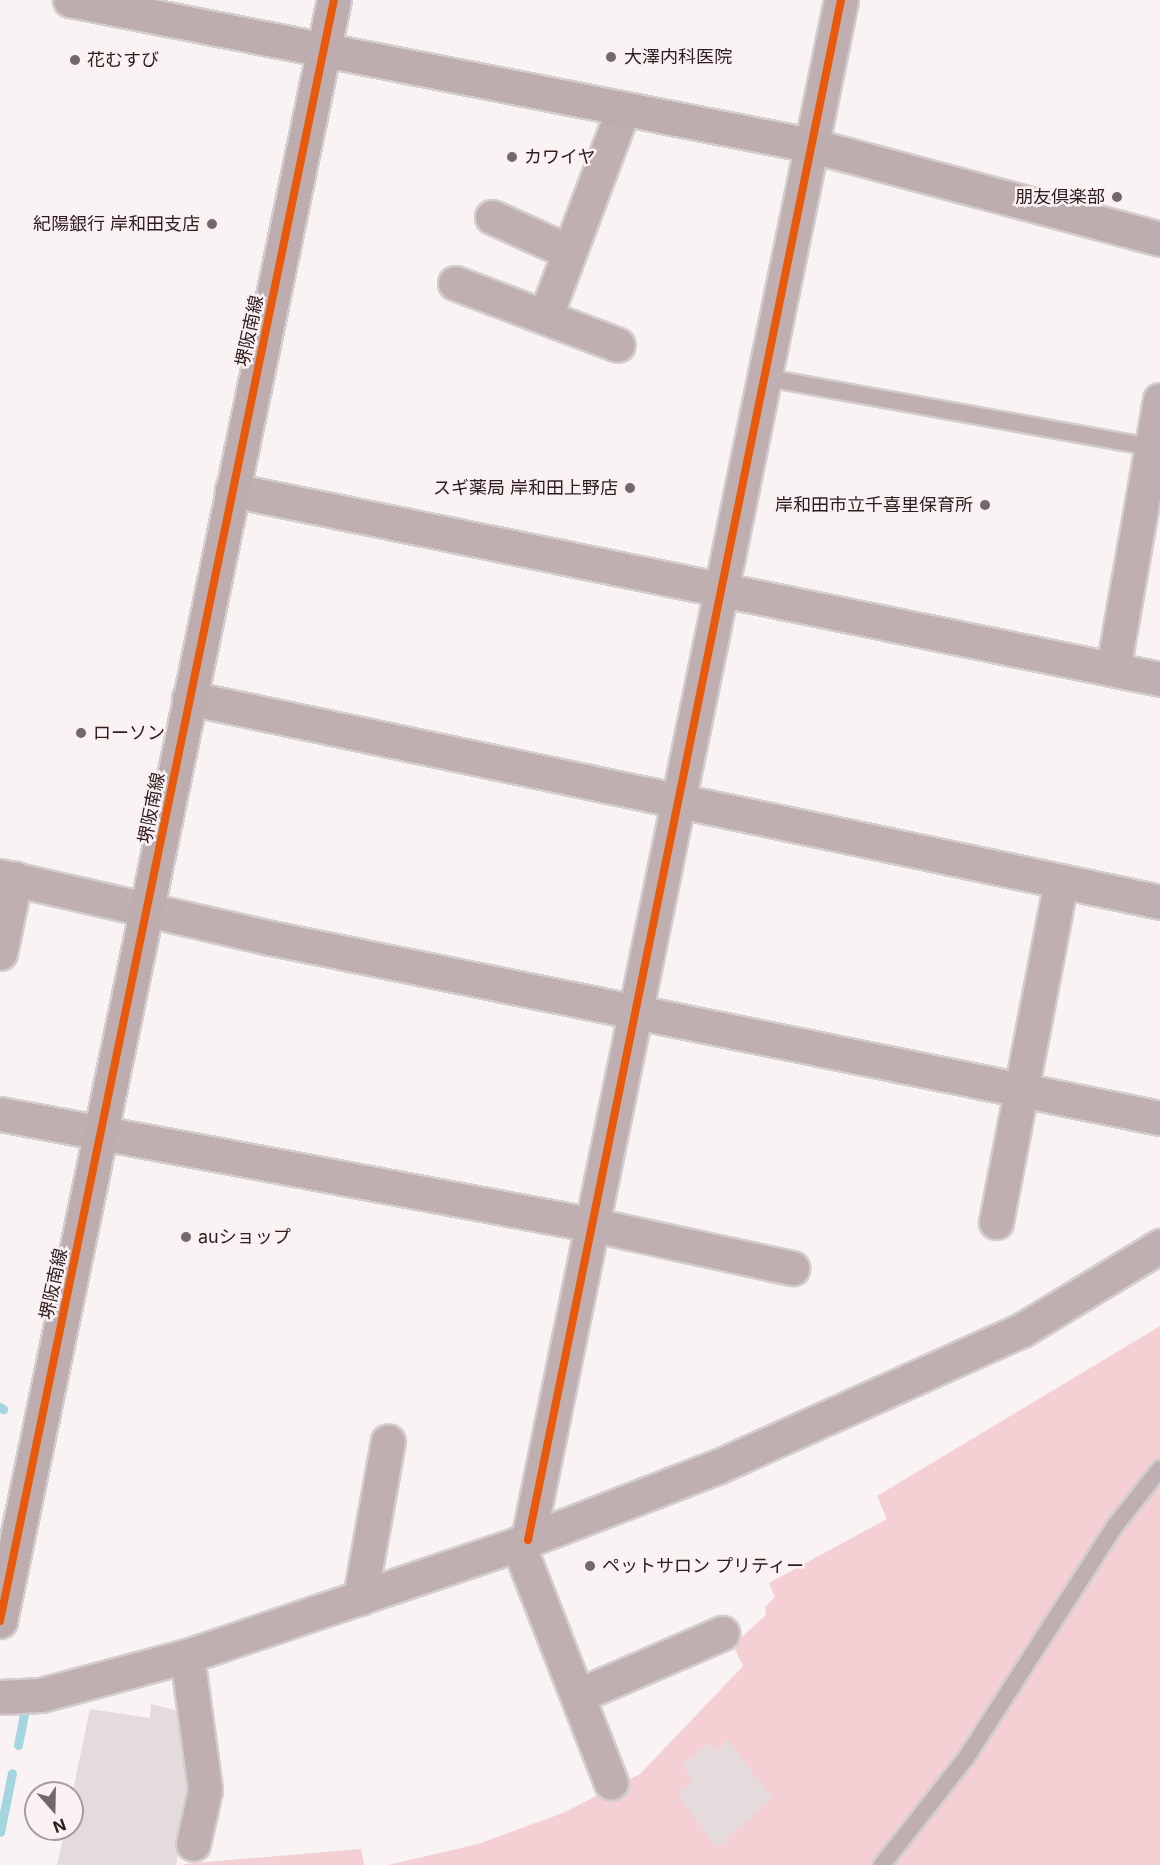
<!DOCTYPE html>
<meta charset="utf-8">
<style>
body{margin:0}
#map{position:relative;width:1160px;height:1865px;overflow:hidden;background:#f9f3f4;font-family:Inter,"Noto Sans JP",sans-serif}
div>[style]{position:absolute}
.green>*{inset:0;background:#f4cfd4}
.stream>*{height:9px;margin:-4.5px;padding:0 4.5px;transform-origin:4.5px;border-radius:4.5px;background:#a4d6e0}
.building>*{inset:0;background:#e5dadc}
.roads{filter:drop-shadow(2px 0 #d3cdce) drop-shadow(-2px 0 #d3cdce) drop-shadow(0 2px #d3cdce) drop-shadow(0 -2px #d3cdce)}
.lane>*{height:16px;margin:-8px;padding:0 8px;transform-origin:8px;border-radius:8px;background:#bfafb1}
.street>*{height:33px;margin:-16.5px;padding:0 16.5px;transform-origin:16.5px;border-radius:16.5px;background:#bfafb1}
.secondary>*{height:33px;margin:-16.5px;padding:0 16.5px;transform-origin:16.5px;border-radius:16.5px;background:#beadaf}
.cycleway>*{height:8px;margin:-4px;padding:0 4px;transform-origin:4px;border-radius:4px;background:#e8590c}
.dots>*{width:16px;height:16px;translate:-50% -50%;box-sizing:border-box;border:3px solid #fbf1f2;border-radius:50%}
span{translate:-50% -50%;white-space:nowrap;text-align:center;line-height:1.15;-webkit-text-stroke:5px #fbf1f2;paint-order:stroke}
.poi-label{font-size:18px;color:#2d1d1f}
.left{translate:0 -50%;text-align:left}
.right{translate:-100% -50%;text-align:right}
.street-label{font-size:18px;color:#2d1d1f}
.north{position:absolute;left:24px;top:1781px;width:60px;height:60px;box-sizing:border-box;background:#fbf1f2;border:2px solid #a99c9e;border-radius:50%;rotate:160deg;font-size:16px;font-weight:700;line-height:24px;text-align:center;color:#2d1d1f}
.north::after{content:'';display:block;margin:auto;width:21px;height:27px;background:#74686a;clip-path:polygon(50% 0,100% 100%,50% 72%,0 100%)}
</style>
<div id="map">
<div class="green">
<div style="clip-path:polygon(1160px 1326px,1160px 1865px,388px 1865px,478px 1844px,563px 1813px,640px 1774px,743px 1666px,733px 1645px,766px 1615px,765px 1607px,775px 1597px,769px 1583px,887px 1519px,877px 1496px)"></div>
<div style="clip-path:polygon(361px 1849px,364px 1865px,183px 1865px,183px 1864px)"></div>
</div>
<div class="stream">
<div style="left:0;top:1407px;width:4px;rotate:34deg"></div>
<div style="left:18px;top:1745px;width:36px;rotate:-79deg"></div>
<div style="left:0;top:1832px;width:60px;rotate:-78.5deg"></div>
</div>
<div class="building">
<div style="clip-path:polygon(151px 1704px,183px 1712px,192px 1785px,176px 1865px,57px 1865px,65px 1829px,72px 1829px,72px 1795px,90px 1709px,150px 1718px)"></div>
<div style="clip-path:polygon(728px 1740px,772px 1798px,717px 1848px,678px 1795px,693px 1781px,683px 1766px,687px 1761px,710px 1742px,715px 1750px)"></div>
</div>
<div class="roads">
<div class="lane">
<div style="left:762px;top:377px;width:396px;rotate:10.2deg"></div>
<div style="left:882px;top:1865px;width:136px;rotate:-51.9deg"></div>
<div style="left:966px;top:1758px;width:276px;rotate:-57.3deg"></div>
<div style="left:1115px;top:1526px;width:73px;rotate:-51.7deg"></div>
</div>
<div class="street">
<div style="left:492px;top:217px;width:85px;rotate:24.2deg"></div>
<div style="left:455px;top:283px;width:174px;rotate:20.8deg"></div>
<div style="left:545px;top:317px;width:222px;rotate:-69.4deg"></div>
<div style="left:232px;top:490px;width:947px;rotate:11.51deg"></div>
<div style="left:1113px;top:669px;width:273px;rotate:-80.1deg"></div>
<div style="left:189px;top:698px;width:992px;rotate:11.86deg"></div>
<div style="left:0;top:876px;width:278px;rotate:12.9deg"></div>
<div style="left:271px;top:938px;width:907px;rotate:11.45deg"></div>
<div style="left:0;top:953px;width:76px;rotate:-78.5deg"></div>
<div style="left:0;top:1114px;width:604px;rotate:10.58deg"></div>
<div style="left:594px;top:1225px;width:203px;rotate:12.3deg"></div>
<div style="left:996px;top:1222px;width:347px;rotate:-79.2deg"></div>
<div style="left:528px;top:1540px;width:1571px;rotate:-78.51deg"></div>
<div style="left:518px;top:1544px;width:256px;rotate:68.7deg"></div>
<div style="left:360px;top:1598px;width:159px;rotate:-79.9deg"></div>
<div style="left:187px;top:1656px;width:135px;rotate:82.3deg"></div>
<div style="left:205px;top:1790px;width:55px;rotate:102.5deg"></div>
<div style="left:579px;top:1695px;width:156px;rotate:-23.4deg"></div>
<div style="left:0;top:1697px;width:41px;rotate:-2.8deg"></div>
<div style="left:41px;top:1695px;width:151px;rotate:-15deg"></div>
<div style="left:187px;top:1656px;width:349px;rotate:-18.7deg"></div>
<div style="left:518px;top:1544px;width:213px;rotate:-21.2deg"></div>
<div style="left:717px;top:1467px;width:334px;rotate:-24.2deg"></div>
<div style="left:1022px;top:1330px;width:162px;rotate:-31.3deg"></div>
</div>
<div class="secondary">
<div style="left:70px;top:0;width:754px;rotate:11.09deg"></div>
<div style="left:810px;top:145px;width:362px;rotate:15deg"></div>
<div style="left:0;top:1621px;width:1655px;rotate:-78.36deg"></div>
</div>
</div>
<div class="cycleway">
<div style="left:528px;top:1540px;width:1571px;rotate:-78.51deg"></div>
<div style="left:0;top:1621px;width:1655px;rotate:-78.36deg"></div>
</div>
<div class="dots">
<div style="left:611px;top:57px;background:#74686a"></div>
<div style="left:75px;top:60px;background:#74686a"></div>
<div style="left:512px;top:157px;background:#74686a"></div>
<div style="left:1117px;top:197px;background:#74686a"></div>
<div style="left:212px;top:224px;background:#74686a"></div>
<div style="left:630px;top:488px;background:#74686a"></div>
<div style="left:985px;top:505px;background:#74686a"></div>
<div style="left:81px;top:733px;background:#74686a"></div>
<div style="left:186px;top:1237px;background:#74686a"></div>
<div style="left:590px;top:1566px;background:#74686a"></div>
</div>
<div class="poi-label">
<span class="left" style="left:624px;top:57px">大澤内科医院</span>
<span class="left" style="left:87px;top:60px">花むすび</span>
<span class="left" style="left:524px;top:157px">カワイヤ</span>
<span class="right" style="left:1105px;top:197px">朋友倶楽部</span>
<span class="right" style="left:200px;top:224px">紀陽銀行 岸和田支店</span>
<span class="right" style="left:618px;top:488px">スギ薬局 岸和田上野店</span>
<span class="right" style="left:973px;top:505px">岸和田市立千喜里保育所</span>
<span class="left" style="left:93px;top:733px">ローソン</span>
<span class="left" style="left:198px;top:1237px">auショップ</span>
<span class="left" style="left:602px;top:1566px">ペットサロン プリティー</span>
</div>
<div class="street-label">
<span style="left:250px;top:331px;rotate:-78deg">堺阪南線</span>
<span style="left:152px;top:808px;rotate:-79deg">堺阪南線</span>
<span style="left:54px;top:1284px;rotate:-78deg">堺阪南線</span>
</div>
<div class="north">N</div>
</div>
